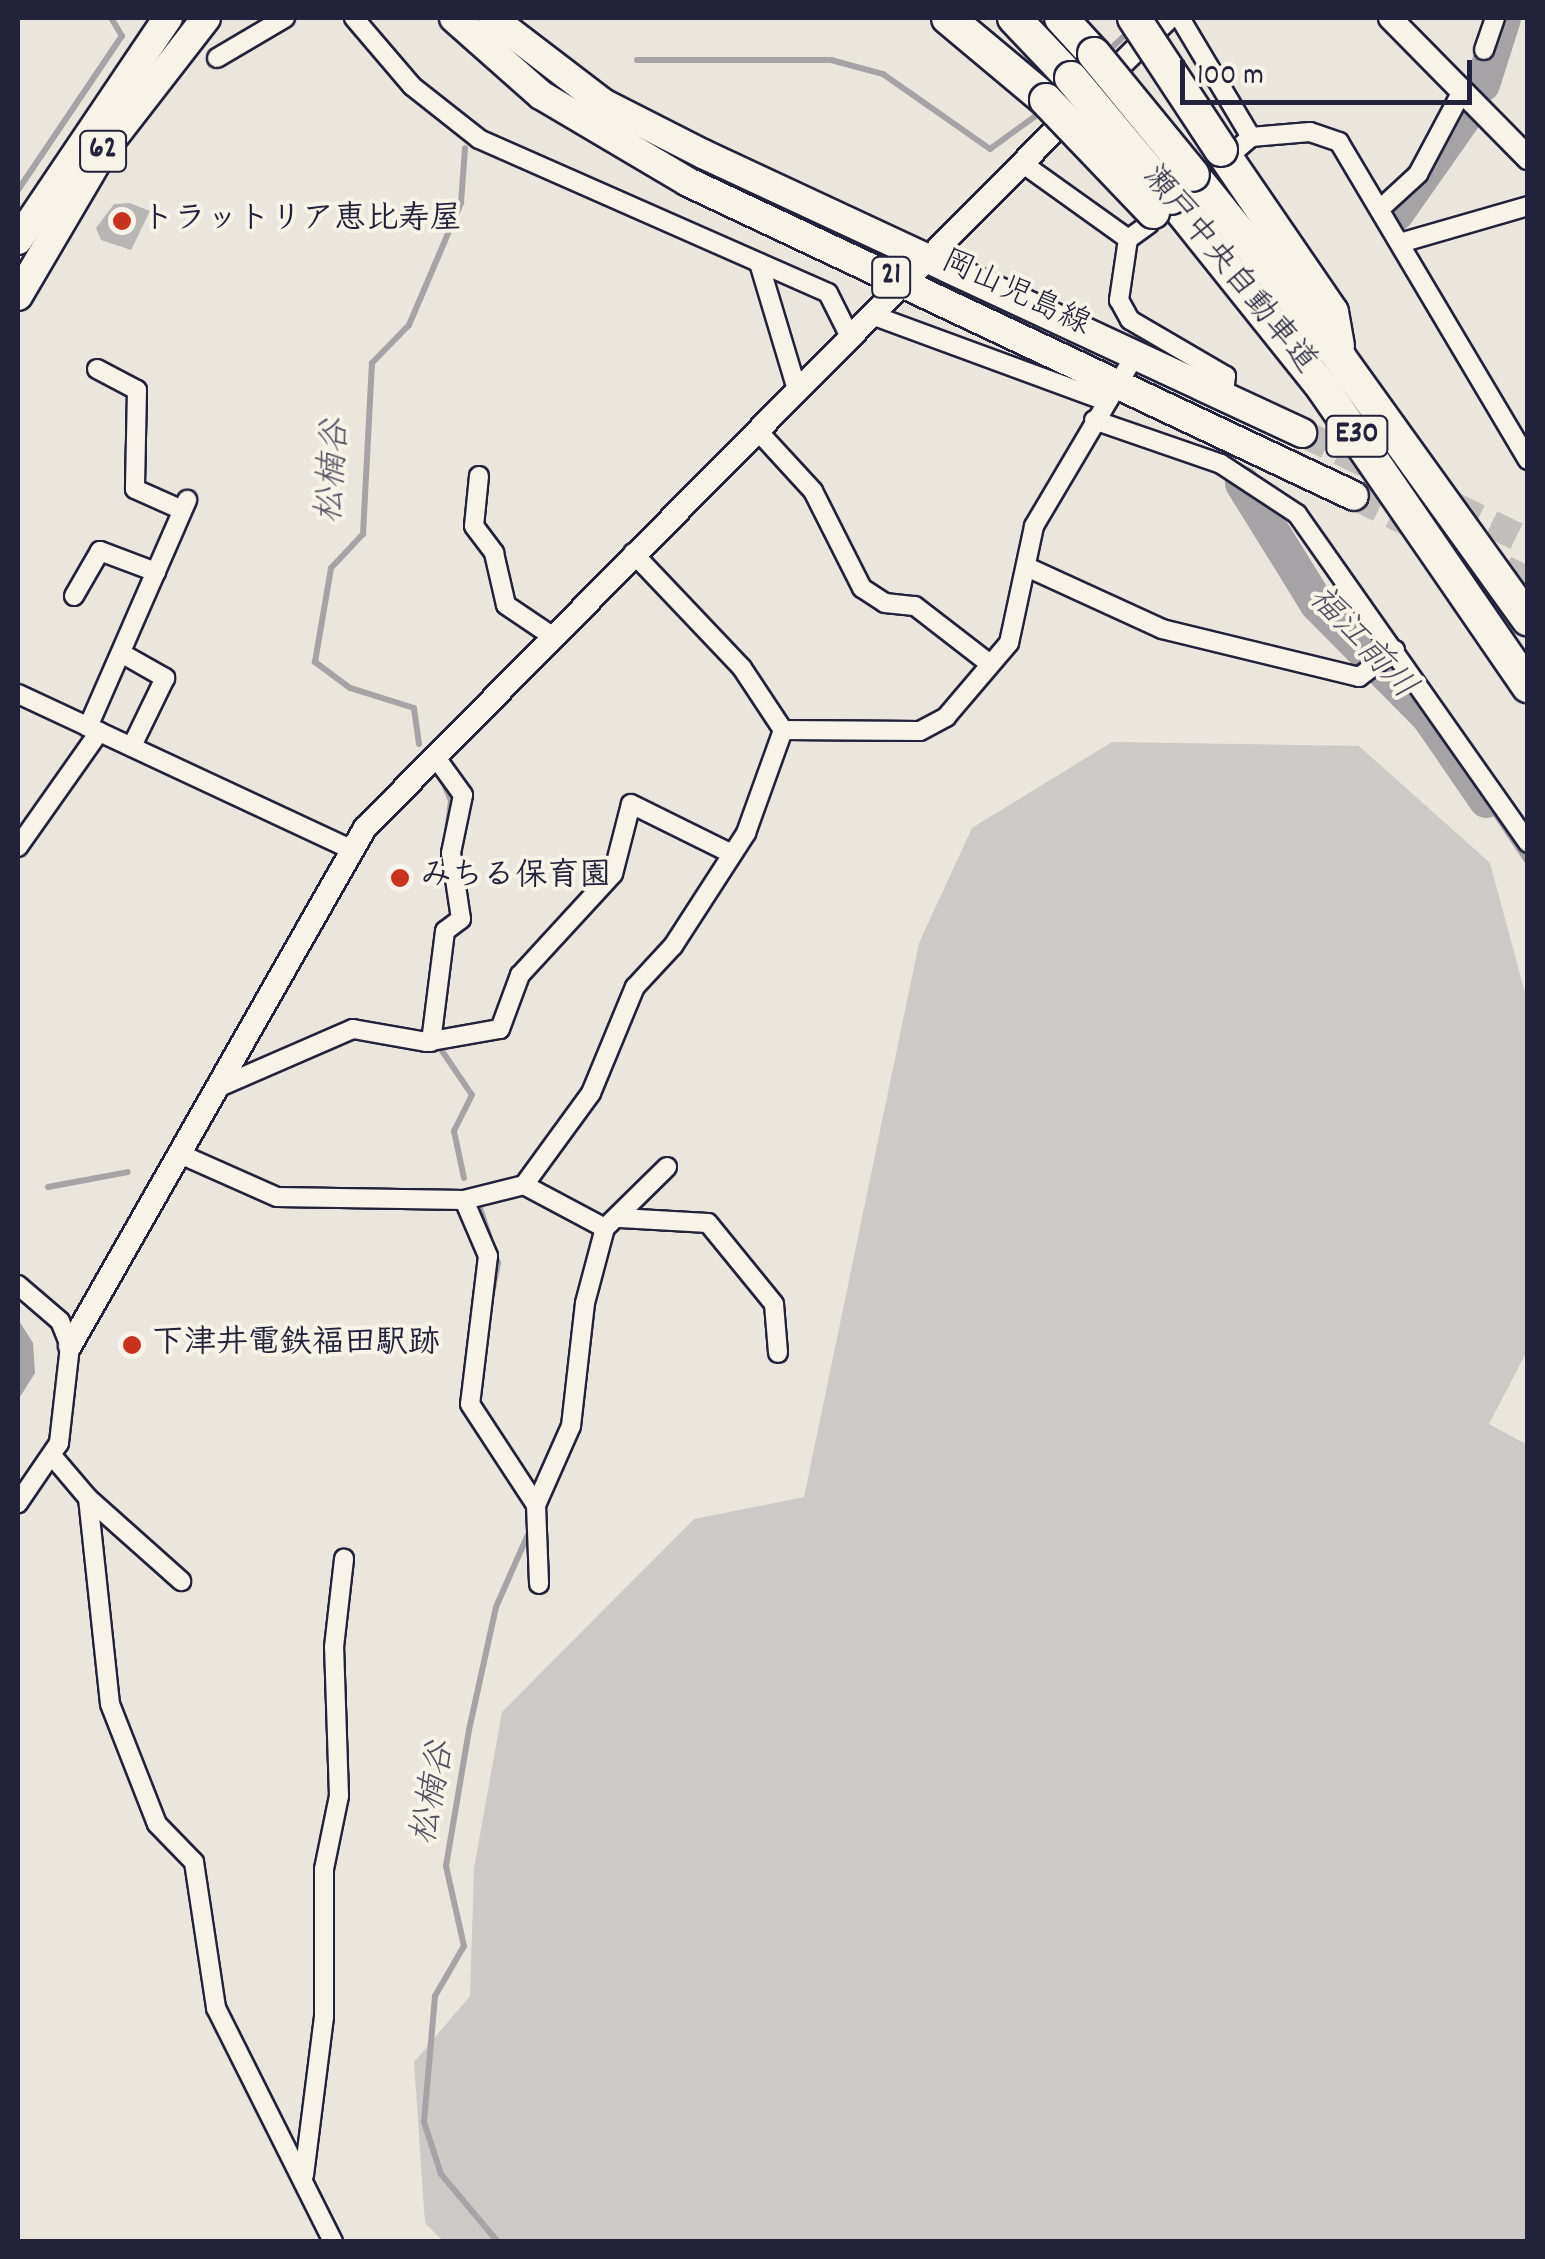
<!DOCTYPE html>
<meta charset="utf-8">
<style>
body{margin:0}
#map{position:relative;width:1545px;height:2259px;overflow:hidden;background:#eae6de;font-family:Dekko,"Klee One",sans-serif}
div>[style]{position:absolute}
.green>*{inset:0;background:#cdc9c6}
.water>*{inset:0;background:#a6a3a6}
.stream>*{height:6px;margin:-3px;padding:0 3px;transform-origin:3px;border-radius:3px;background:#a6a3a6}
.river>*{height:35px;margin:-17.5px;padding:0 17.5px;transform-origin:17.5px;border-radius:17.5px;background:#a6a3a6}
.building>*{inset:0;background:#b8b6b5}
.primary-tunnel>*{height:28px;margin-top:-14px;transform-origin:0;background:repeating-linear-gradient(90deg,#c2bfbd 0 28px,transparent 0 42px)}
.roads{filter:drop-shadow(2px 0 #22223b) drop-shadow(-2px 0 #22223b) drop-shadow(0 2px #22223b) drop-shadow(0 -2px #22223b)}
.minor>*{height:18px;margin:-9px;padding:0 9px;transform-origin:9px;border-radius:9px;background:#f7f3e8}
.tertiary>*{height:22px;margin:-11px;padding:0 11px;transform-origin:11px;border-radius:11px;background:#f7f3e8}
.primary>*{height:28px;margin:-14px;padding:0 14px;transform-origin:14px;border-radius:14px;background:#f7f3e8}
.motorway>*{height:32px;margin:-16px;padding:0 16px;transform-origin:16px;border-radius:16px;background:#f7f3e8}
.bridges{filter:drop-shadow(2px 0 #22223b) drop-shadow(-2px 0 #22223b) drop-shadow(0 2px #22223b) drop-shadow(0 -2px #22223b)}
.motorway-bridge>*{height:32px;margin:-16px;padding:0 16px;transform-origin:16px;border-radius:16px;background:#f7f3e8}
.dots>*{width:28px;height:28px;translate:-50% -50%;box-sizing:border-box;border:5px solid #f7f3e8;border-radius:50%}
span{translate:-50% -50%;white-space:nowrap;text-align:center;line-height:1.15;-webkit-text-stroke:8px #f7f3e8;paint-order:stroke}
.shield-label span{padding:2px 8px;background:#f7f3e8;border:2px solid;border-radius:8px;-webkit-text-stroke-width:0}
.shield-label{font-size:30px;color:#22223b;font-weight:700}
.poi-label{font-size:32px;color:#22223b;font-weight:700}
.left{translate:0 -50%;text-align:left}
.street-label{font-size:32px;color:#22223b}
.water-label{font-size:35px;color:#504f60;font-style:italic}
.frame{position:absolute;inset:0;border:20px solid #22223b;pointer-events:none}
.scale{position:absolute;left:1180px;top:60px;width:292px;height:45px;box-sizing:border-box;border:5px solid #22223b;border-top:0;padding-left:12px;font-size:30px;line-height:35px;white-space:nowrap;color:#22223b;-webkit-text-stroke:8px #f7f3e8;paint-order:stroke}
</style>
<div id="map">
<div class="green">
<div style="clip-path:polygon(1112px 742px,1359px 746px,1490px 863px,1528px 1004px,1527px 1351px,1489px 1424px,1528px 1445px,1527px 2241px,443px 2241px,425px 2223px,414px 2062px,470px 1996px,474px 1868px,502px 1712px,694px 1519px,804px 1497px,919px 943px,972px 828px)"></div>
</div>
<div class="water">
<div style="clip-path:polygon(18px 1319px,33px 1343px,35px 1373px,18px 1400px)"></div>
</div>
<div class="stream">
<div style="left:1106px;top:53px;width:33px;rotate:-43deg"></div>
<div style="left:637px;top:60px;width:194px"></div>
<div style="left:831px;top:60px;width:54px;rotate:15.1deg"></div>
<div style="left:883px;top:74px;width:131px;rotate:35deg"></div>
<div style="left:990px;top:149px;width:63px;rotate:-36deg"></div>
<div style="left:18px;top:190px;width:186px;rotate:-56deg"></div>
<div style="left:122px;top:36px;width:21px;rotate:-121deg"></div>
<div style="left:419px;top:744px;width:36px;rotate:-98deg"></div>
<div style="left:414px;top:708px;width:67px;rotate:-162.6deg"></div>
<div style="left:350px;top:688px;width:44px;rotate:-143.4deg"></div>
<div style="left:315px;top:662px;width:95px;rotate:-80.3deg"></div>
<div style="left:331px;top:568px;width:47px;rotate:-46.7deg"></div>
<div style="left:363px;top:534px;width:171px;rotate:-87deg"></div>
<div style="left:372px;top:363px;width:53px;rotate:-45.8deg"></div>
<div style="left:409px;top:325px;width:133px;rotate:-66.9deg"></div>
<div style="left:461px;top:203px;width:55px;rotate:-85.8deg"></div>
<div style="left:443px;top:781px;width:22px;rotate:68deg"></div>
<div style="left:451px;top:801px;width:54px;rotate:97.4deg"></div>
<div style="left:1486px;top:800px;width:75px;rotate:55.9deg"></div>
<div style="left:438px;top:1045px;width:60px;rotate:55.8deg"></div>
<div style="left:472px;top:1095px;width:40px;rotate:116.6deg"></div>
<div style="left:454px;top:1131px;width:48px;rotate:78deg"></div>
<div style="left:48px;top:1187px;width:81px;rotate:-10.6deg"></div>
<div style="left:480px;top:1208px;width:58px;rotate:71.9deg"></div>
<div style="left:498px;top:1263px;width:32px;rotate:101deg"></div>
<div style="left:498px;top:2242px;width:89px;rotate:-130deg"></div>
<div style="left:441px;top:2174px;width:55px;rotate:-108.1deg"></div>
<div style="left:424px;top:2122px;width:126px;rotate:-85deg"></div>
<div style="left:435px;top:1996px;width:58px;rotate:-59.9deg"></div>
<div style="left:464px;top:1946px;width:82px;rotate:-102.7deg"></div>
<div style="left:446px;top:1866px;width:138px;rotate:-80.4deg"></div>
<div style="left:469px;top:1730px;width:126px;rotate:-77.6deg"></div>
<div style="left:496px;top:1607px;width:84px;rotate:-66.2deg"></div>
</div>
<div class="river">
<div style="left:1482px;top:84px;width:69px;rotate:-72.3deg"></div>
<div style="left:1396px;top:213px;width:118px;rotate:-55deg"></div>
<div style="left:1242px;top:483px;width:142px;rotate:58.2deg"></div>
<div style="left:1317px;top:604px;width:158px;rotate:45.3deg"></div>
<div style="left:1428px;top:716px;width:102px;rotate:55.4deg"></div>
</div>
<div class="building">
<div style="clip-path:polygon(130px 203px,150px 211px,131px 250px,101px 240px,96px 228px,114px 204px)"></div>
</div>
<div class="primary-tunnel">
<div style="left:1302px;top:433px;width:251px;rotate:25.7deg"></div>
<div style="left:1354px;top:496px;width:194px;rotate:26deg"></div>
</div>
<div class="roads">
<div class="minor">
<div style="left:354px;top:18px;width:89px;rotate:49.5deg"></div>
<div style="left:412px;top:86px;width:85px;rotate:38.3deg"></div>
<div style="left:479px;top:139px;width:381px;rotate:23.8deg"></div>
<div style="left:828px;top:293px;width:49px;rotate:63.4deg"></div>
<div style="left:1180px;top:18px;width:139px;rotate:59.2deg"></div>
<div style="left:1484px;top:50px;width:34px;rotate:-71deg"></div>
<div style="left:217px;top:58px;width:79px;rotate:-30.5deg"></div>
<div style="left:1235px;top:151px;width:21px;rotate:-41deg"></div>
<div style="left:1251px;top:137px;width:59px;rotate:-4.8deg"></div>
<div style="left:1310px;top:132px;width:31px;rotate:19deg"></div>
<div style="left:1339px;top:142px;width:370px;rotate:59.3deg"></div>
<div style="left:1022px;top:163px;width:130px;rotate:35.6deg"></div>
<div style="left:1380px;top:209px;width:52px;rotate:-42.6deg"></div>
<div style="left:1418px;top:174px;width:89px;rotate:-62deg"></div>
<div style="left:1149px;top:224px;width:26px;rotate:144deg"></div>
<div style="left:1128px;top:239px;width:62px;rotate:98.4deg"></div>
<div style="left:1119px;top:300px;width:23px;rotate:61deg"></div>
<div style="left:1130px;top:320px;width:111px;rotate:30.3deg"></div>
<div style="left:1226px;top:376px;width:23px;rotate:97deg"></div>
<div style="left:1400px;top:243px;width:133px;rotate:-16.1deg"></div>
<div style="left:759px;top:263px;width:133px;rotate:73.3deg"></div>
<div style="left:872px;top:315px;width:249px;rotate:20.2deg"></div>
<div style="left:97px;top:369px;width:45px;rotate:27.7deg"></div>
<div style="left:137px;top:390px;width:99px;rotate:91.2deg"></div>
<div style="left:135px;top:489px;width:51px;rotate:24.1deg"></div>
<div style="left:1094px;top:420px;width:134px;rotate:19.1deg"></div>
<div style="left:1221px;top:464px;width:91px;rotate:33.3deg"></div>
<div style="left:1297px;top:514px;width:402px;rotate:54.9deg"></div>
<div style="left:757px;top:430px;width:83px;rotate:47.4deg"></div>
<div style="left:813px;top:491px;width:109px;rotate:63.2deg"></div>
<div style="left:862px;top:588px;width:27px;rotate:33deg"></div>
<div style="left:885px;top:603px;width:30px;rotate:6deg"></div>
<div style="left:915px;top:606px;width:95px;rotate:37.7deg"></div>
<div style="left:479px;top:476px;width:50px;rotate:95.7deg"></div>
<div style="left:474px;top:526px;width:34px;rotate:53deg"></div>
<div style="left:494px;top:553px;width:53px;rotate:77deg"></div>
<div style="left:506px;top:605px;width:55px;rotate:34deg"></div>
<div style="left:633px;top:553px;width:158px;rotate:46.5deg"></div>
<div style="left:742px;top:668px;width:74px;rotate:56.5deg"></div>
<div style="left:1029px;top:568px;width:146px;rotate:24.6deg"></div>
<div style="left:1162px;top:629px;width:203px;rotate:13.7deg"></div>
<div style="left:1359px;top:677px;width:45px;rotate:-36.9deg"></div>
<div style="left:74px;top:596px;width:52px;rotate:-60deg"></div>
<div style="left:100px;top:551px;width:60px;rotate:20.6deg"></div>
<div style="left:121px;top:653px;width:51px;rotate:29.6deg"></div>
<div style="left:165px;top:678px;width:76px;rotate:115.9deg"></div>
<div style="left:18px;top:694px;width:366px;rotate:25deg"></div>
<div style="left:88px;top:727px;width:248px;rotate:-66.4deg"></div>
<div style="left:783px;top:730px;width:137px;rotate:0.4deg"></div>
<div style="left:920px;top:731px;width:30px;rotate:-28deg"></div>
<div style="left:946px;top:717px;width:97px;rotate:-49.6deg"></div>
<div style="left:1009px;top:643px;width:120px;rotate:-77.9deg"></div>
<div style="left:1034px;top:526px;width:193px;rotate:-59.4deg"></div>
<div style="left:18px;top:847px;width:141px;rotate:-54.8deg"></div>
<div style="left:431px;top:1042px;width:112px;rotate:-82.8deg"></div>
<div style="left:445px;top:931px;width:20px;rotate:-37deg"></div>
<div style="left:461px;top:919px;width:67px;rotate:-98.6deg"></div>
<div style="left:451px;top:853px;width:59px;rotate:-78.3deg"></div>
<div style="left:463px;top:795px;width:49px;rotate:-125.9deg"></div>
<div style="left:217px;top:1088px;width:148px;rotate:-23.5deg"></div>
<div style="left:353px;top:1029px;width:74px;rotate:10.1deg"></div>
<div style="left:426px;top:1042px;width:75px;rotate:-10deg"></div>
<div style="left:500px;top:1029px;width:58px;rotate:-69.7deg"></div>
<div style="left:520px;top:975px;width:137px;rotate:-47.4deg"></div>
<div style="left:613px;top:874px;width:72px;rotate:-75.6deg"></div>
<div style="left:631px;top:804px;width:110px;rotate:26.3deg"></div>
<div style="left:180px;top:1154px;width:106px;rotate:23.9deg"></div>
<div style="left:277px;top:1197px;width:187px;rotate:0.9deg"></div>
<div style="left:464px;top:1200px;width:62px;rotate:-14deg"></div>
<div style="left:524px;top:1185px;width:114px;rotate:-53.9deg"></div>
<div style="left:591px;top:1093px;width:115px;rotate:-67.5deg"></div>
<div style="left:635px;top:987px;width:56px;rotate:-47.2deg"></div>
<div style="left:673px;top:946px;width:135px;rotate:-57.1deg"></div>
<div style="left:746px;top:833px;width:109px;rotate:-70.2deg"></div>
<div style="left:524px;top:1185px;width:92px;rotate:28deg"></div>
<div style="left:464px;top:1200px;width:61px;rotate:66.8deg"></div>
<div style="left:488px;top:1256px;width:149px;rotate:96.9deg"></div>
<div style="left:470px;top:1404px;width:121px;rotate:56.8deg"></div>
<div style="left:536px;top:1505px;width:79px;rotate:87.8deg"></div>
<div style="left:620px;top:1218px;width:88px;rotate:3.3deg"></div>
<div style="left:708px;top:1223px;width:104px;rotate:50.8deg"></div>
<div style="left:774px;top:1304px;width:49px;rotate:85.3deg"></div>
<div style="left:18px;top:1285px;width:55px;rotate:40.6deg"></div>
<div style="left:60px;top:1321px;width:27px;rotate:68deg"></div>
<div style="left:70px;top:1346px;width:98px;rotate:96.5deg"></div>
<div style="left:59px;top:1443px;width:73px;rotate:124.3deg"></div>
<div style="left:54px;top:1458px;width:52px;rotate:49.6deg"></div>
<div style="left:88px;top:1498px;width:207px;rotate:83.9deg"></div>
<div style="left:110px;top:1704px;width:129px;rotate:68.6deg"></div>
<div style="left:157px;top:1824px;width:53px;rotate:45.8deg"></div>
<div style="left:194px;top:1862px;width:148px;rotate:81.4deg"></div>
<div style="left:216px;top:2008px;width:262px;rotate:63.4deg"></div>
<div style="left:88px;top:1498px;width:125px;rotate:41.7deg"></div>
<div style="left:536px;top:1505px;width:86px;rotate:-66.1deg"></div>
<div style="left:571px;top:1426px;width:124px;rotate:-83.5deg"></div>
<div style="left:585px;top:1303px;width:78px;rotate:-75.1deg"></div>
<div style="left:605px;top:1228px;width:87px;rotate:-44.5deg"></div>
<div style="left:304px;top:2175px;width:159px;rotate:-82.8deg"></div>
<div style="left:324px;top:2017px;width:148px;rotate:-90deg"></div>
<div style="left:324px;top:1869px;width:75px;rotate:-78.4deg"></div>
<div style="left:339px;top:1796px;width:149px;rotate:-91.9deg"></div>
<div style="left:334px;top:1647px;width:89px;rotate:-83.5deg"></div>
</div>
<div class="tertiary">
<div style="left:1390px;top:18px;width:197px;rotate:45.4deg"></div>
<div style="left:1103px;top:82px;width:91px;rotate:-44.6deg"></div>
<div style="left:70px;top:1346px;width:596px;rotate:-60.34deg"></div>
<div style="left:365px;top:828px;width:1007px;rotate:-45.32deg"></div>
</div>
<div class="primary">
<div style="left:454px;top:18px;width:116px;rotate:41.5deg"></div>
<div style="left:541px;top:95px;width:171px;rotate:30.6deg"></div>
<div style="left:688px;top:182px;width:736px;rotate:25.24deg"></div>
<div style="left:492px;top:18px;width:140px;rotate:37.4deg"></div>
<div style="left:603px;top:103px;width:112px;rotate:27deg"></div>
<div style="left:703px;top:154px;width:661px;rotate:24.97deg"></div>
<div style="left:18px;top:240px;width:268px;rotate:-56deg"></div>
<div style="left:18px;top:296px;width:168px;rotate:-59.6deg"></div>
<div style="left:103px;top:151px;width:168px;rotate:-52.2deg"></div>
</div>
<div class="motorway">
<div style="left:948px;top:18px;width:128px;rotate:39.9deg"></div>
<div style="left:1014px;top:18px;width:83px;rotate:46.5deg"></div>
<div style="left:1061px;top:18px;width:49px;rotate:47.5deg"></div>
<div style="left:1221px;top:150px;width:196px;rotate:55.6deg"></div>
<div style="left:1332px;top:312px;width:34px;rotate:80deg"></div>
<div style="left:1193px;top:175px;width:235px;rotate:51.2deg"></div>
<div style="left:1340px;top:358px;width:322px;rotate:54.3deg"></div>
<div style="left:1171px;top:198px;width:243px;rotate:51.3deg"></div>
<div style="left:1323px;top:388px;width:362px;rotate:55.5deg"></div>
</div>
</div>
<div class="bridges">
<div class="motorway-bridge">
<div style="left:1134px;top:18px;width:158px;rotate:56.6deg"></div>
<div style="left:1094px;top:54px;width:156px;rotate:50.7deg"></div>
<div style="left:1071px;top:78px;width:156px;rotate:50.2deg"></div>
<div style="left:1046px;top:100px;width:155px;rotate:46.3deg"></div>
</div>
</div>
<div class="dots">
<div style="left:122px;top:221px;background:#c8321e"></div>
<div style="left:400px;top:878px;background:#c8321e"></div>
<div style="left:132px;top:1345px;background:#c8321e"></div>
</div>
<div class="shield-label">
<span style="left:103px;top:151px">62</span>
<span style="left:891px;top:277px">21</span>
<span style="left:1357px;top:436px">E30</span>
</div>
<div class="poi-label">
<span class="left" style="left:142px;top:221px">トラットリア恵比寿屋</span>
<span class="left" style="left:420px;top:878px">みちる保育園</span>
<span class="left" style="left:152px;top:1345px">下津井電鉄福田駅跡</span>
</div>
<div class="street-label">
<span style="left:1228px;top:271px;rotate:51deg">瀬戸中央自動車道</span>
<span style="left:1015px;top:295px;rotate:25deg">岡山児島線</span>
</div>
<div class="water-label">
<span style="left:335px;top:471px;rotate:-86deg">松楠谷</span>
<span style="left:1361px;top:644px;rotate:47deg">福江前川</span>
<span style="left:435px;top:1793px;rotate:-79deg">松楠谷</span>
</div>
<div class="frame"></div>
<div class="scale">100 m</div>
</div>
